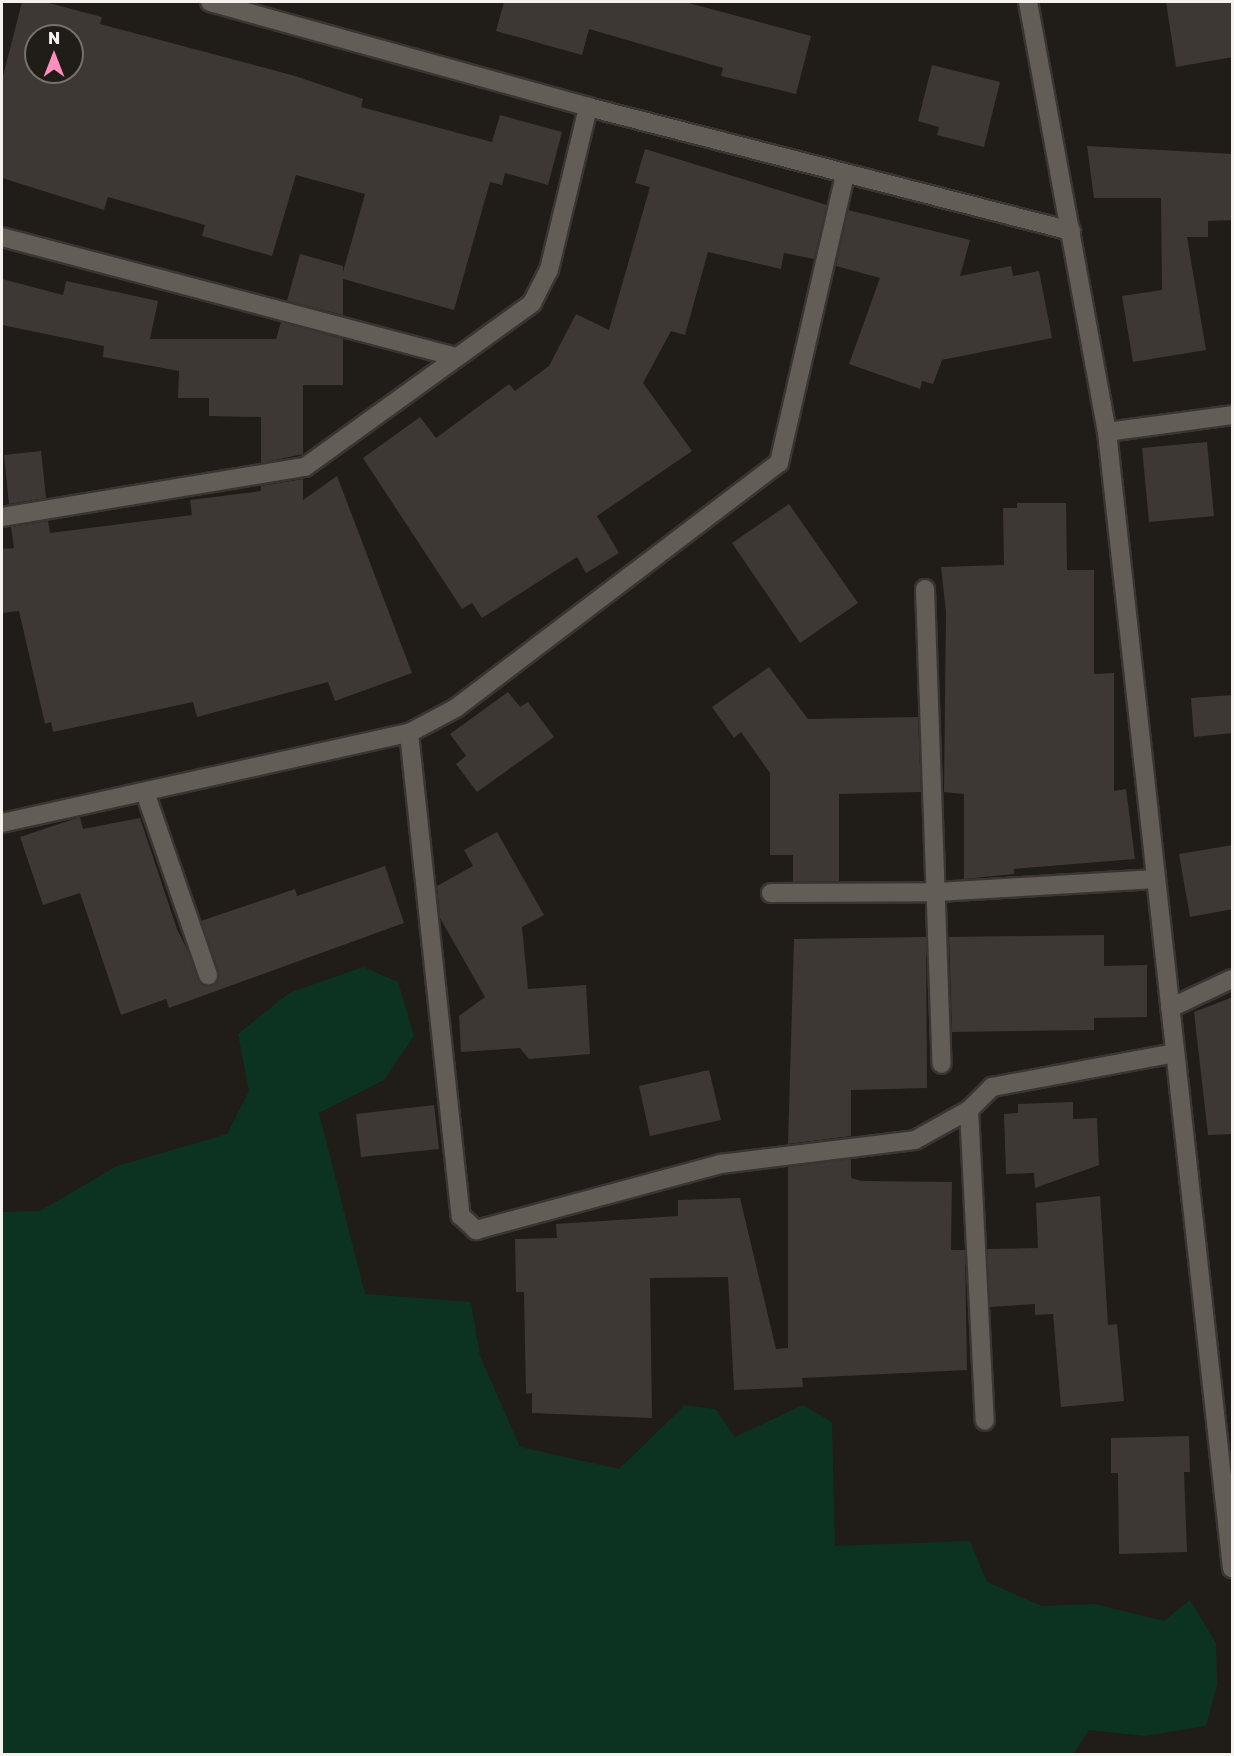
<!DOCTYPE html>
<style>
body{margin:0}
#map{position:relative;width:1234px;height:1756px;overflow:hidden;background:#201c17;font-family:"Golos Text",sans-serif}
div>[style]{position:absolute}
.green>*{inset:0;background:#0c3322}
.building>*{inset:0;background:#3d3833}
.roads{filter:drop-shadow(2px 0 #393533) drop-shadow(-2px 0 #393533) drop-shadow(0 2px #393533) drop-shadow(0 -2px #393533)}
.minor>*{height:18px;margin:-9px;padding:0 9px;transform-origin:9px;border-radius:9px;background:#635d58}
span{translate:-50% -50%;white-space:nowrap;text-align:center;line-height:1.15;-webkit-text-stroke:4.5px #201c17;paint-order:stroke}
.frame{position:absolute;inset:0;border:3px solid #f4f1ee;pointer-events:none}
.north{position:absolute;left:24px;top:24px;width:60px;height:60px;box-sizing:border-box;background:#201c17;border:2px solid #75716d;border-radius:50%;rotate:0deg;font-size:16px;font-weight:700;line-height:24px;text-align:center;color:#f4f1ee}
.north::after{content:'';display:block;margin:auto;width:21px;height:27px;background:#fd8ebe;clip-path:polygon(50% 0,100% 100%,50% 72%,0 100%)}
</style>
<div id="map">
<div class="green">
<div style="clip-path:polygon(363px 967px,398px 982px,414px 1036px,384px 1080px,319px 1113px,365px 1294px,471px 1302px,480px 1356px,520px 1447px,619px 1469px,685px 1405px,715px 1409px,735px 1437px,803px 1405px,832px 1422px,835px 1546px,970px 1541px,987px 1582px,1042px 1606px,1094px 1604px,1164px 1621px,1190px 1600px,1216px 1643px,1217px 1685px,1206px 1726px,1145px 1736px,1089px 1730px,1073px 1754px,2px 1754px,2px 1212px,40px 1211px,117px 1166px,227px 1134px,249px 1091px,238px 1034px,289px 993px)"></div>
</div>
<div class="building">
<div style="clip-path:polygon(evenodd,22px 2px,45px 2px,102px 17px,100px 24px,295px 76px,363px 99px,361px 107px,492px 142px,500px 115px,562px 132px,548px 185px,505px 173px,502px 185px,490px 182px,454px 310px,343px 279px,343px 315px,287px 301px,300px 254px,343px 266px,343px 272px,365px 194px,296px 175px,272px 256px,202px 236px,205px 225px,108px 197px,104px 210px,2px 178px,2px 80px,22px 2px,36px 36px,72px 36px,72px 72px,36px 72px,36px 36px)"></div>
<div style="clip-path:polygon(504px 2px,685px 2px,811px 36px,796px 94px,721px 76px,723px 68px,589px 29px,582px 55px,496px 31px)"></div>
<div style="clip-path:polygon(1166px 2px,1233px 2px,1233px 57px,1176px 67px)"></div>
<div style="clip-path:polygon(932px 65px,1000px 82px,984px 147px,937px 135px,939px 127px,918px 121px)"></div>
<div style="clip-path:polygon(1087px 146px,1233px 154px,1233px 220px,1208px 221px,1208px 237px,1187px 237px,1206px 350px,1133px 362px,1122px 296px,1162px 290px,1161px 198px,1094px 198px)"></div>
<div style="clip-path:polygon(645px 149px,827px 205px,814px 259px,784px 253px,781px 269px,708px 252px,685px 335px,671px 331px,643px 383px,692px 451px,597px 516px,619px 553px,586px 573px,577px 557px,482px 618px,472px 603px,462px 609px,363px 458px,420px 417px,436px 438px,509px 384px,515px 391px,549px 366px,576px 314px,609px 330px,650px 187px,635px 183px)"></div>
<div style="clip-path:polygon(848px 210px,970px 240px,960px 276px,1011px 266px,1013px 276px,1039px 271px,1052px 338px,942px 360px,933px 384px,922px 381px,920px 389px,849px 364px,880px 278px,836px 266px)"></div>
<div style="clip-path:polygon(2px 279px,63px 295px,66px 281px,158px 301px,150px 339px,276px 339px,281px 322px,343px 339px,343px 385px,303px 385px,303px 454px,261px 463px,261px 417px,209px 416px,209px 398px,178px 398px,179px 371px,103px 357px,104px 346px,2px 325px)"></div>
<div style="clip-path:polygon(1207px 442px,1214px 516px,1149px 522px,1142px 448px)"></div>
<div style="clip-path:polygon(41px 451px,46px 498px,9px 504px,4px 455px)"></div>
<div style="clip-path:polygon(337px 476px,412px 673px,335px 701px,328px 682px,197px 717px,193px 702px,53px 732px,51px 722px,45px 724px,19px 611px,2px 613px,2px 549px,14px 548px,11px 527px,48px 521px,50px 533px,192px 515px,190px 500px,261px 491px,261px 486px,303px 479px,303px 500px)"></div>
<div style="clip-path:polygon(1017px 503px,1066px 503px,1067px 570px,1094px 570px,1094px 674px,1114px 673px,1114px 791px,1126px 789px,1135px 859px,1014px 869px,1014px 874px,964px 879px,964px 794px,944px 792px,946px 612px,941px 567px,1004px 565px,1003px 508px,1017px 508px)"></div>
<div style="clip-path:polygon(789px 504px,858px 603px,800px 643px,732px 543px)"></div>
<div style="clip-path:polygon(769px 667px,808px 719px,918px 717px,921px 792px,839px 794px,839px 881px,793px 882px,793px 855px,770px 855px,770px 773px,741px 732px,734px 738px,712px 707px)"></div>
<div style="clip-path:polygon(508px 692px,520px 707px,528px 702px,554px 737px,477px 792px,456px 764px,466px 756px,450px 734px)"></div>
<div style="clip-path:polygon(1233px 695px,1233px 733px,1194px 737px,1191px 698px)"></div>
<div style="clip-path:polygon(80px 817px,83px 829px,140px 818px,177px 929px,205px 986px,219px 977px,201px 921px,295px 889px,297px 896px,385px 866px,404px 923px,169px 1008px,166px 999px,121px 1015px,80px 893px,43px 905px,20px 837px)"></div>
<div style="clip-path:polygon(497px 832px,544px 915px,522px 927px,528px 989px,586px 985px,590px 1054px,529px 1059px,520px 1048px,461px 1052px,459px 1016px,485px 997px,440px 918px,437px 886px,473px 866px,464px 850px)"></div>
<div style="clip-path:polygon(1233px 845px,1233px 909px,1190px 917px,1179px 854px)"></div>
<div style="clip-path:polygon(1104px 935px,1104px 966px,1147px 965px,1147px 1017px,1094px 1018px,1094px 1030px,952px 1032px,949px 937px)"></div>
<div style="clip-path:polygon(926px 937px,927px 1088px,851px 1090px,851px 1136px,788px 1144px,794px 939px)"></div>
<div style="clip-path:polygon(1233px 997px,1233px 1134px,1208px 1135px,1194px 1012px)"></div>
<div style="clip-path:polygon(709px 1070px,721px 1120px,650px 1136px,639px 1086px)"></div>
<div style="clip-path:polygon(1073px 1102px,1073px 1119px,1097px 1118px,1099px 1165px,1035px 1188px,1034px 1173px,1006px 1174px,1004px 1114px,1018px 1113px,1018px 1104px)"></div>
<div style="clip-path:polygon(434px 1105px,439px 1149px,361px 1157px,356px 1114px)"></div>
<div style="clip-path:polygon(851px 1159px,851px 1178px,862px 1181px,952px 1182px,951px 1250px,965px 1250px,967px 1370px,802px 1378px,803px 1387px,734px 1390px,728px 1277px,650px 1278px,652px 1418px,532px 1413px,532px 1393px,526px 1394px,524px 1292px,516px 1292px,515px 1239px,557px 1238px,556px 1224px,678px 1216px,678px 1200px,740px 1198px,776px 1349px,788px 1348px,788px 1167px)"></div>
<div style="clip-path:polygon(1100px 1196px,1108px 1325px,1117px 1324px,1124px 1401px,1061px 1407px,1053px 1314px,1035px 1315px,1035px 1304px,990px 1307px,987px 1249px,1038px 1248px,1036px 1203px)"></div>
<div style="clip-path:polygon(1189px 1436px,1190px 1472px,1184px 1472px,1187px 1552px,1119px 1554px,1118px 1473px,1111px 1473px,1111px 1438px)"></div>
</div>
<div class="roads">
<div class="minor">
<div style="left:210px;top:2px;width:392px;rotate:15.5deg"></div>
<div style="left:588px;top:107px;width:499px;rotate:14.4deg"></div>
<div style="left:1028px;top:2px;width:437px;rotate:79.6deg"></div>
<div style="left:1107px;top:432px;width:1143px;rotate:83.72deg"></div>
<div style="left:2px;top:237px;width:470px;rotate:14.8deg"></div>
<div style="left:1107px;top:432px;width:126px;rotate:-7.7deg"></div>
<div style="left:2px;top:517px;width:307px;rotate:-9.4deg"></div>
<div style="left:305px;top:467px;width:280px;rotate:-35.8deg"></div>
<div style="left:532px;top:303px;width:37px;rotate:-63deg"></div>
<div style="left:549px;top:270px;width:168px;rotate:-76.5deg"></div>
<div style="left:925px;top:589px;width:475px;rotate:88deg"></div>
<div style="left:409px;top:733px;width:486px;rotate:83.9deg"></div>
<div style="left:461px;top:1216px;width:21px;rotate:43deg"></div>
<div style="left:476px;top:1230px;width:253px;rotate:-15.1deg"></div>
<div style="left:720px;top:1164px;width:196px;rotate:-7deg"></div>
<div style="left:915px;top:1140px;width:62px;rotate:-29.1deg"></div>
<div style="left:969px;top:1110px;width:33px;rotate:-45deg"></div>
<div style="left:992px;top:1087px;width:186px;rotate:-10.5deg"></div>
<div style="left:145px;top:792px;width:194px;rotate:71deg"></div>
<div style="left:2px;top:823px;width:417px;rotate:-12.5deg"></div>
<div style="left:409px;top:733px;width:53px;rotate:-28deg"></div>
<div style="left:456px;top:708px;width:405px;rotate:-37.2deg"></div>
<div style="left:779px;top:463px;width:295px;rotate:-77.1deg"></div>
<div style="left:771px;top:893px;width:166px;rotate:-0.3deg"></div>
<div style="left:937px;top:892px;width:219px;rotate:-3.4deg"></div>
<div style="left:1170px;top:1008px;width:68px;rotate:-25.1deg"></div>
<div style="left:969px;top:1110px;width:311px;rotate:87.1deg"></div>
</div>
</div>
<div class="frame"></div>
<div class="north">N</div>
</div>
